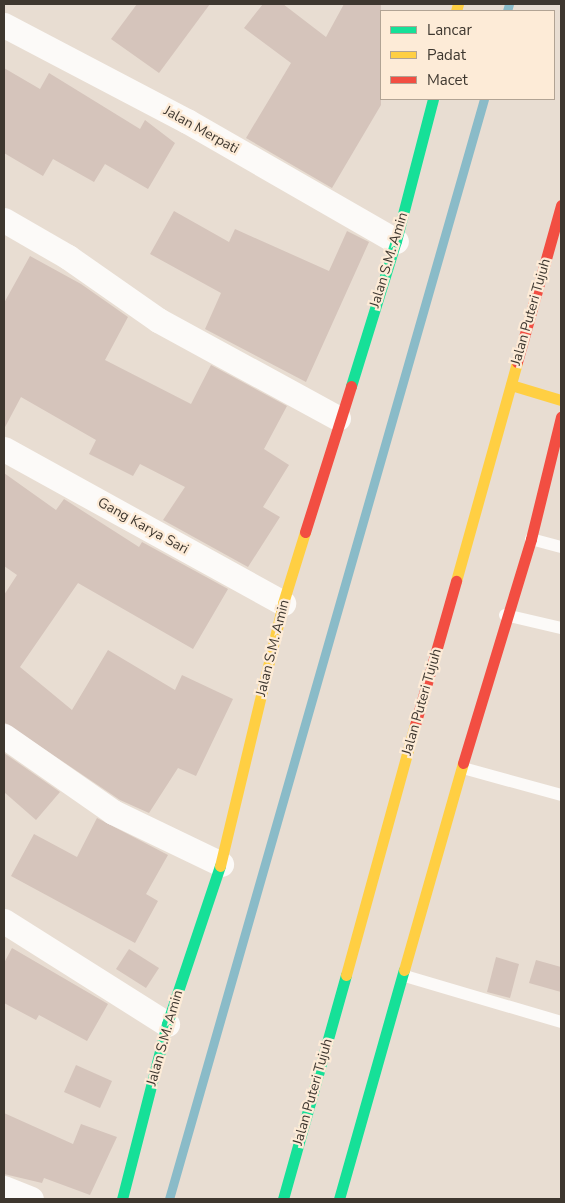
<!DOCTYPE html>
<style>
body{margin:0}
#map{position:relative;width:565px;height:1203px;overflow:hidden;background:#e8ddd2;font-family:"Nunito Sans",sans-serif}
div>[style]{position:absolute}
.stream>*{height:9px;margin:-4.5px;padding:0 4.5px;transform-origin:4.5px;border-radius:4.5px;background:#8abbc8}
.building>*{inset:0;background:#d5c4bb}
.lane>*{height:12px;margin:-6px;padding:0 6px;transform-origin:6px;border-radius:6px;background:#fcfaf8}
.street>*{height:25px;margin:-12.5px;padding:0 12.5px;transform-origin:12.5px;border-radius:12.5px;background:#fcfaf8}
.fast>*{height:11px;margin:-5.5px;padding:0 5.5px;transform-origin:5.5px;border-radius:5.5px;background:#16e098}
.slow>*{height:11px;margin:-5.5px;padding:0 5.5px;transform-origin:5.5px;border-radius:5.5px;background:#ffcf43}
.jam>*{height:11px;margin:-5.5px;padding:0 5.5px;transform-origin:5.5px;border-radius:5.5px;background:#f24e42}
span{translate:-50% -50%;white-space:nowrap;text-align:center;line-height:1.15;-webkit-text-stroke:4.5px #fdebd7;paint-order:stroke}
.street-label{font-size:14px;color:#3e372f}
.frame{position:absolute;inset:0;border:5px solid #3e372f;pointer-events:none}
.legend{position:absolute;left:380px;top:10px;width:175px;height:90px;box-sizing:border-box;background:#fdebd7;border:1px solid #b1a394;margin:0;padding:6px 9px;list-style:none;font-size:15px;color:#3e372f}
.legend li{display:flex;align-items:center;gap:10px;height:25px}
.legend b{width:25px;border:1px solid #b1a394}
</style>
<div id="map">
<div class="stream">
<div style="left:507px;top:11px;width:7px;rotate:-74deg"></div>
<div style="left:169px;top:1199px;width:1144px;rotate:-74.02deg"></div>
</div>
<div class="building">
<div style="clip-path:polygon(137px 4px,210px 4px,159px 73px,111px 39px)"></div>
<div style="clip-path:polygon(263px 4px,283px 4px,326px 37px,344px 4px,381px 4px,381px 105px,332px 188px,246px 138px,291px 63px,244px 28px)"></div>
<div style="clip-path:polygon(4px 68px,40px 89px,49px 73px,140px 129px,145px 120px,175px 143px,148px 189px,105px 164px,94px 182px,53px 159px,43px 176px,4px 153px)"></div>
<div style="clip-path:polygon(174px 211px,229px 242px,235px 229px,329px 271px,347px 231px,369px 242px,306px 382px,205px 329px,221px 293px,150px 254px)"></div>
<div style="clip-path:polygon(30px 256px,81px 284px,128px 317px,105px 360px,191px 404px,211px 365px,287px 406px,264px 449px,289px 465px,263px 507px,280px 517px,248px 567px,163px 520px,185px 487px,140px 464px,133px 476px,89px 454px,96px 440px,21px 397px,4px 429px,4px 303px)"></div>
<div style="clip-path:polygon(4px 473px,56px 510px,64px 499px,139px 547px,142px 542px,228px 589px,193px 649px,78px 583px,20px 667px,72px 710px,108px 650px,175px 690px,182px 675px,233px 699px,196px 776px,178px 768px,149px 813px,120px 800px,4px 722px,4px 595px,17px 575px,4px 566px)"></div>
<div style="clip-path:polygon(4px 753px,60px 792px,36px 820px,4px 792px)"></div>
<div style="clip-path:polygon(97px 818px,168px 855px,146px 894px,158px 901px,135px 943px,11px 876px,34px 834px,77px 857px)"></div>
<div style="clip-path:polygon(12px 948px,108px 1004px,87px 1041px,39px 1015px,36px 1020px,4px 1003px,4px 963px)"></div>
<div style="clip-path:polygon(129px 949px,159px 968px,146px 988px,116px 969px)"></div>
<div style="clip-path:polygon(496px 957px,519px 964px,510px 998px,487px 992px)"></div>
<div style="clip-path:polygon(536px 960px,561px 967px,561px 992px,529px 983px)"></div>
<div style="clip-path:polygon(76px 1065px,112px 1081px,100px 1108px,64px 1092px)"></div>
<div style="clip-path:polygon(4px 1113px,73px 1144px,81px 1124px,117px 1137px,90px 1195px,44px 1178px,42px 1183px,4px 1174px)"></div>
</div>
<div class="lane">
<div style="left:531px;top:539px;width:31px;rotate:15deg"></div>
<div style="left:505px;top:615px;width:57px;rotate:13.1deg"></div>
<div style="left:463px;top:768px;width:102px;rotate:15.4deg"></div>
<div style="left:405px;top:976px;width:163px;rotate:16.4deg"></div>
</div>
<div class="street">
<div style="left:4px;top:25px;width:207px;rotate:27.7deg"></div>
<div style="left:187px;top:121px;width:241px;rotate:29.9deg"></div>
<div style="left:4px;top:220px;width:74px;rotate:30deg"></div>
<div style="left:68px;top:257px;width:110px;rotate:35deg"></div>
<div style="left:158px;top:320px;width:205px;rotate:28.6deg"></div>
<div style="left:4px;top:449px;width:319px;rotate:28.9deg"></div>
<div style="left:4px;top:736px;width:133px;rotate:34.9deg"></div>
<div style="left:113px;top:812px;width:120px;rotate:25.7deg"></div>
<div style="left:4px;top:921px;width:193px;rotate:32.3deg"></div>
<div style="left:4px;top:1188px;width:29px;rotate:22deg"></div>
</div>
<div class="fast">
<div style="left:351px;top:386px;width:152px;rotate:-72.8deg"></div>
<div style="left:396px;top:241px;width:147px;rotate:-75.4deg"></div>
<div style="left:122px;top:1199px;width:181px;rotate:-75.6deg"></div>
<div style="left:167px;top:1024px;width:167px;rotate:-71.5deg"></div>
<div style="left:283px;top:1199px;width:233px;rotate:-74.3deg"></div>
<div style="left:339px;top:1199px;width:238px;rotate:-74.2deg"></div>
</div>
<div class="slow">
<div style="left:456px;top:11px;width:7px;rotate:-74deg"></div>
<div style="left:511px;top:385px;width:52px;rotate:16.7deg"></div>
<div style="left:456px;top:581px;width:227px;rotate:-74.4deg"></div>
<div style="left:220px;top:866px;width:270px;rotate:-76.5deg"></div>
<div style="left:283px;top:603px;width:74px;rotate:-72.8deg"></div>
<div style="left:404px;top:970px;width:215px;rotate:-74.1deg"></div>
<div style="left:346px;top:975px;width:259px;rotate:-74.6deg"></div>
</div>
<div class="jam">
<div style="left:517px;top:362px;width:163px;rotate:-74.3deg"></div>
<div style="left:305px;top:532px;width:153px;rotate:-72.5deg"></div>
<div style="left:415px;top:725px;width:150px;rotate:-74.1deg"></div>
<div style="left:463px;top:763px;width:234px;rotate:-73.1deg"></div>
<div style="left:531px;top:539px;width:126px;rotate:-76.2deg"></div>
</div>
<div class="street-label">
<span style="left:201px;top:130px;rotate:29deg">Jalan Merpati</span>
<span style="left:389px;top:260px;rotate:-73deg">Jalan S.M. Amin</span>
<span style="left:531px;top:312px;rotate:-74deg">Jalan Puteri Tujuh</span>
<span style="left:143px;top:526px;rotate:29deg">Gang Karya Sari</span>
<span style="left:273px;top:648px;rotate:-76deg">Jalan S.M. Amin</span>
<span style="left:422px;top:702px;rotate:-74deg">Jalan Puteri Tujuh</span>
<span style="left:165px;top:1038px;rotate:-74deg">Jalan S.M. Amin</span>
<span style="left:313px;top:1092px;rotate:-74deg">Jalan Puteri Tujuh</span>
</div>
<div class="frame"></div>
<ul class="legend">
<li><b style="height:6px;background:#16e098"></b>Lancar</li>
<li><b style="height:6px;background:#ffcf43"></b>Padat</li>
<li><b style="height:6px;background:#f24e42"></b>Macet</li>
</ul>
</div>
